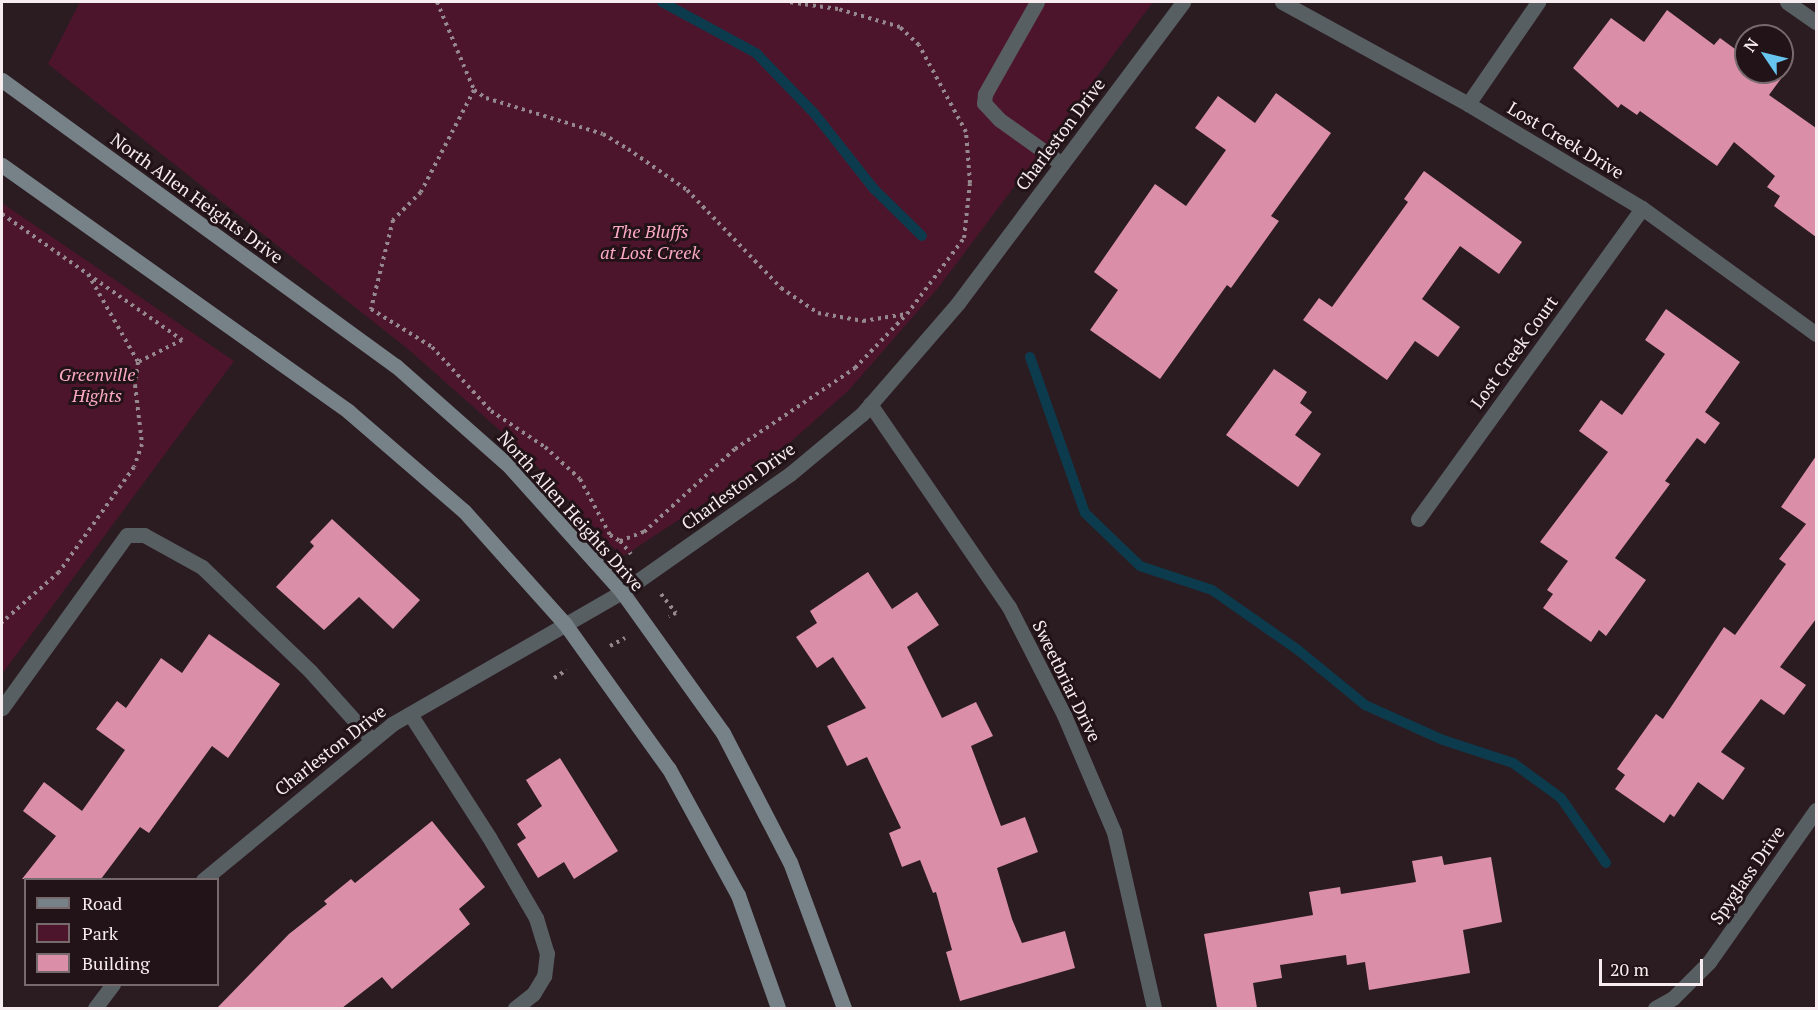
<!DOCTYPE html>
<style>
body{margin:0}
#map{position:relative;width:1818px;height:1010px;overflow:hidden;background:#2b1c21;font-family:"PT Serif",serif}
div>[style]{position:absolute}
.green>*{inset:0;background:#4d152c}
.stream>*{height:10px;margin:-5px;padding:0 5px;transform-origin:5px;border-radius:5px;background:#0d3b4e}
.building>*{inset:0;background:#da8ea7}
.path>*{height:4px;margin-top:-2px;transform-origin:0;background:repeating-linear-gradient(90deg,#96898d 0 3px,transparent 0 7.5px)}
.service>*{height:15px;margin:-7.5px;padding:0 7.5px;transform-origin:7.5px;border-radius:7.5px;background:#585f63}
.minor>*{height:15px;margin:-7.5px;padding:0 7.5px;transform-origin:7.5px;border-radius:7.5px;background:#585f63}
.secondary>*{height:15px;margin:-7.5px;padding:0 7.5px;transform-origin:7.5px;border-radius:7.5px;background:#778288}
span{translate:-50% -50%;white-space:nowrap;text-align:center;line-height:1.15;-webkit-text-stroke:6px #211317;paint-order:stroke}
.street-label{font-size:18px;color:#f7ecef}
.park-label{font-size:18px;color:#fcaac4;font-style:italic}
.frame{position:absolute;inset:0;border:3px solid #f7ecef;pointer-events:none}
.legend{position:absolute;left:24px;top:878px;width:195px;height:108px;box-sizing:border-box;background:#211317;border:2px solid #776a6d;margin:0;padding:8px 10px;list-style:none;font-size:18px;color:#f7ecef}
.legend li{display:flex;align-items:center;gap:12px;height:30px}
.legend b{width:30px;border:2px solid #776a6d}
.north{position:absolute;left:1734px;top:24px;width:60px;height:60px;box-sizing:border-box;background:#211317;border:2px solid #776a6d;border-radius:50%;rotate:305deg;font-size:16px;font-weight:700;line-height:24px;text-align:center;color:#f7ecef}
.north::after{content:'';display:block;margin:auto;width:21px;height:27px;background:#66c4ef;clip-path:polygon(50% 0,100% 100%,50% 72%,0 100%)}
.scale{position:absolute;left:1599px;top:959px;width:104px;height:27px;box-sizing:border-box;border:3px solid #f7ecef;border-top:0;padding-left:8px;font-size:18px;line-height:21px;white-space:nowrap;color:#f7ecef;-webkit-text-stroke:4px #211317;paint-order:stroke}
</style>
<div id="map">
<div class="green">
<i style="clip-path:polygon(80px 2px,1153px 2px,938px 288px,849px 390px,770px 460px,622px 557px,522px 450px,408px 349px,48px 64px)"></i>
<i style="clip-path:polygon(2px 203px,234px 361px,2px 674px)"></i>
</div>
<div class="stream">
<i style="left:662px;top:2px;width:107px;rotate:28.5deg"></i>
<i style="left:756px;top:53px;width:83px;rotate:46deg"></i>
<i style="left:814px;top:113px;width:97px;rotate:51.7deg"></i>
<i style="left:874px;top:189px;width:67px;rotate:44.4deg"></i>
<i style="left:1030px;top:357px;width:165px;rotate:70.6deg"></i>
<i style="left:1085px;top:513px;width:76px;rotate:43.9deg"></i>
<i style="left:1140px;top:566px;width:76px;rotate:18.4deg"></i>
<i style="left:1212px;top:590px;width:105px;rotate:34.9deg"></i>
<i style="left:1298px;top:650px;width:87px;rotate:39.4deg"></i>
<i style="left:1365px;top:705px;width:85px;rotate:24.2deg"></i>
<i style="left:1443px;top:740px;width:74px;rotate:18.2deg"></i>
<i style="left:1513px;top:763px;width:59px;rotate:36.1deg"></i>
<i style="left:1561px;top:798px;width:79px;rotate:55.3deg"></i>
</div>
<div class="building">
<i style="clip-path:polygon(1667px 10px,1714px 45px,1720px 38px,1746px 57px,1746px 72px,1786px 72px,1769px 95px,1816px 128px,1816px 237px,1774px 206px,1780px 196px,1767px 187px,1775px 176px,1734px 142px,1717px 166px,1640px 111px,1637px 115px,1621px 104px,1618px 108px,1573px 68px,1611px 18px,1644px 42px)"></i>
<i style="clip-path:polygon(1276px 93px,1331px 133px,1271px 216px,1279px 221px,1231px 288px,1227px 285px,1160px 379px,1090px 330px,1118px 290px,1094px 272px,1155px 184px,1186px 206px,1226px 150px,1195px 128px,1218px 96px,1255px 123px)"></i>
<i style="clip-path:polygon(1424px 171px,1522px 242px,1499px 274px,1460px 246px,1422px 299px,1460px 327px,1438px 357px,1415px 341px,1387px 380px,1303px 320px,1319px 298px,1332px 307px,1408px 202px,1404px 199px)"></i>
<i style="clip-path:polygon(1666px 309px,1740px 362px,1705px 412px,1720px 423px,1705px 444px,1697px 438px,1665px 481px,1670px 484px,1615px 558px,1646px 580px,1606px 636px,1599px 630px,1591px 642px,1543px 608px,1553px 594px,1547px 590px,1568px 561px,1540px 542px,1608px 452px,1579px 431px,1601px 400px,1622px 415px,1665px 354px,1645px 340px)"></i>
<i style="clip-path:polygon(1274px 369px,1307px 392px,1300px 403px,1312px 412px,1295px 435px,1321px 454px,1298px 487px,1226px 435px)"></i>
<i style="clip-path:polygon(1816px 456px,1816px 619px,1780px 667px,1806px 685px,1784px 715px,1761px 699px,1721px 752px,1745px 768px,1723px 800px,1698px 782px,1674px 817px,1670px 814px,1664px 823px,1615px 789px,1625px 775px,1617px 769px,1656px 714px,1663px 719px,1724px 627px,1735px 635px,1786px 564px,1779px 559px,1806px 524px,1781px 507px)"></i>
<i style="clip-path:polygon(332px 519px,420px 600px,393px 629px,359px 597px,324px 630px,276px 587px,314px 546px,310px 542px)"></i>
<i style="clip-path:polygon(868px 572px,892px 609px,917px 592px,939px 625px,907px 647px,942px 718px,976px 702px,993px 736px,971px 746px,1001px 826px,1025px 817px,1038px 852px,997px 868px,1012px 919px,1022px 943px,1065px 931px,1075px 968px,960px 1001px,946px 952px,952px 950px,936px 892px,933px 893px,920px 860px,902px 867px,889px 833px,901px 828px,867px 757px,847px 766px,827px 726px,866px 708px,833px 657px,817px 668px,796px 637px,817px 623px,810px 611px)"></i>
<i style="clip-path:polygon(209px 634px,280px 684px,228px 758px,212px 746px,149px 833px,140px 827px,101px 879px,22px 879px,56px 836px,23px 811px,44px 782px,82px 811px,125px 750px,96px 729px,117px 701px,126px 708px,161px 658px,182px 673px)"></i>
<i style="clip-path:polygon(560px 758px,618px 851px,574px 879px,564px 862px,538px 878px,517px 844px,526px 838px,517px 824px,542px 806px,526px 780px)"></i>
<i style="clip-path:polygon(432px 821px,485px 887px,459px 909px,470px 924px,392px 989px,382px 977px,342px 1008px,217px 1008px,289px 934px,327px 904px,324px 901px,351px 879px,355px 883px)"></i>
<i style="clip-path:polygon(1442px 856px,1444px 865px,1491px 857px,1502px 922px,1463px 930px,1470px 973px,1369px 990px,1365px 962px,1347px 965px,1346px 955px,1280px 965px,1282px 978px,1253px 983px,1257px 1008px,1217px 1008px,1204px 934px,1313px 915px,1309px 892px,1340px 887px,1341px 894px,1416px 882px,1412px 861px)"></i>
</div>
<div class="path">
<i style="left:437px;top:2px;width:95px;rotate:67.2deg"></i>
<i style="left:474px;top:90px;width:14px;rotate:34deg"></i>
<i style="left:486px;top:98px;width:122px;rotate:17.1deg"></i>
<i style="left:603px;top:134px;width:29px;rotate:31deg"></i>
<i style="left:628px;top:149px;width:72px;rotate:34.8deg"></i>
<i style="left:687px;top:190px;width:136px;rotate:46.2deg"></i>
<i style="left:781px;top:288px;width:45px;rotate:34deg"></i>
<i style="left:818px;top:313px;width:46px;rotate:10.1deg"></i>
<i style="left:863px;top:321px;width:44px;rotate:-9.2deg"></i>
<i style="left:474px;top:90px;width:115px;rotate:117.5deg"></i>
<i style="left:421px;top:192px;width:40px;rotate:135deg"></i>
<i style="left:393px;top:220px;width:92px;rotate:103.9deg"></i>
<i style="left:371px;top:309px;width:72px;rotate:31.9deg"></i>
<i style="left:432px;top:347px;width:87px;rotate:47.3deg"></i>
<i style="left:491px;top:411px;width:65px;rotate:33.7deg"></i>
<i style="left:545px;top:447px;width:47px;rotate:42.4deg"></i>
<i style="left:580px;top:479px;width:64px;rotate:61.8deg"></i>
<i style="left:610px;top:535px;width:12px;rotate:31deg"></i>
<i style="left:620px;top:541px;width:26px;rotate:-21deg"></i>
<i style="left:644px;top:532px;width:123px;rotate:-42.4deg"></i>
<i style="left:735px;top:449px;width:145px;rotate:-34deg"></i>
<i style="left:855px;top:368px;width:75px;rotate:-46.1deg"></i>
<i style="left:907px;top:314px;width:95px;rotate:-53.1deg"></i>
<i style="left:964px;top:238px;width:55px;rotate:-83.8deg"></i>
<i style="left:970px;top:183px;width:51px;rotate:-94.5deg"></i>
<i style="left:966px;top:132px;width:99px;rotate:-118.4deg"></i>
<i style="left:919px;top:45px;width:26px;rotate:-137deg"></i>
<i style="left:900px;top:27px;width:65px;rotate:-163.8deg"></i>
<i style="left:838px;top:9px;width:50px;rotate:-172deg"></i>
<i style="left:2px;top:214px;width:220px;rotate:35deg"></i>
<i style="left:182px;top:340px;width:49px;rotate:153.4deg"></i>
<i style="left:138px;top:362px;width:23px;rotate:97deg"></i>
<i style="left:135px;top:385px;width:59px;rotate:83.2deg"></i>
<i style="left:142px;top:444px;width:24px;rotate:109deg"></i>
<i style="left:134px;top:467px;width:129px;rotate:125.5deg"></i>
<i style="left:59px;top:572px;width:76px;rotate:138.7deg"></i>
<i style="left:88px;top:274px;width:101px;rotate:60.4deg"></i>
<i style="left:620px;top:541px;width:17px;rotate:50deg"></i>
<i style="left:661px;top:594px;width:24px;rotate:52deg"></i>
<i style="left:676px;top:613px;width:8px;rotate:157deg"></i>
<i style="left:610px;top:646px;width:17px;rotate:-28deg"></i>
<i style="left:554px;top:678px;width:15px;rotate:-32deg"></i>
</div>
<div class="service">
<i style="left:1037px;top:2px;width:106px;rotate:119.5deg"></i>
<i style="left:985px;top:94px;width:9px;rotate:96deg"></i>
<i style="left:984px;top:103px;width:23px;rotate:47deg"></i>
<i style="left:1000px;top:120px;width:76px;rotate:35.4deg"></i>
<i style="left:1787px;top:2px;width:35px;rotate:35deg"></i>
<i style="left:1468px;top:104px;width:124px;rotate:-55.5deg"></i>
<i style="left:2px;top:708px;width:213px;rotate:-54.2deg"></i>
<i style="left:127px;top:535px;width:17px"></i>
<i style="left:144px;top:535px;width:66px;rotate:28.9deg"></i>
<i style="left:202px;top:567px;width:151px;rotate:43.9deg"></i>
<i style="left:311px;top:672px;width:91px;rotate:48.1deg"></i>
<i style="left:410px;top:714px;width:146px;rotate:57.3deg"></i>
<i style="left:489px;top:837px;width:94px;rotate:59.9deg"></i>
<i style="left:536px;top:918px;width:37px;rotate:73deg"></i>
<i style="left:547px;top:953px;width:23px;rotate:97deg"></i>
<i style="left:544px;top:976px;width:21px;rotate:121deg"></i>
<i style="left:533px;top:994px;width:23px;rotate:142deg"></i>
</div>
<div class="minor">
<i style="left:1282px;top:2px;width:212px;rotate:28.7deg"></i>
<i style="left:1468px;top:104px;width:203px;rotate:30.9deg"></i>
<i style="left:1642px;top:208px;width:215px;rotate:35.9deg"></i>
<i style="left:870px;top:404px;width:246px;rotate:55.6deg"></i>
<i style="left:1009px;top:607px;width:121px;rotate:63deg"></i>
<i style="left:1064px;top:715px;width:127px;rotate:66.9deg"></i>
<i style="left:1114px;top:832px;width:180px;rotate:77.2deg"></i>
<i style="left:1418px;top:519px;width:383px;rotate:-54.2deg"></i>
<i style="left:203px;top:880px;width:245px;rotate:-39.5deg"></i>
<i style="left:392px;top:724px;width:265px;rotate:-29.9deg"></i>
<i style="left:622px;top:592px;width:205px;rotate:-35.1deg"></i>
<i style="left:790px;top:474px;width:94px;rotate:-39.8deg"></i>
<i style="left:862px;top:414px;width:147px;rotate:-49.1deg"></i>
<i style="left:958px;top:303px;width:376px;rotate:-53.2deg"></i>
<i style="left:95px;top:1008px;width:30px;rotate:-53deg"></i>
<i style="left:1655px;top:1008px;width:21px;rotate:-29deg"></i>
<i style="left:1673px;top:998px;width:51px;rotate:-45deg"></i>
<i style="left:1709px;top:962px;width:186px;rotate:-54.9deg"></i>
</div>
<div class="secondary">
<i style="left:2px;top:80px;width:487px;rotate:36deg"></i>
<i style="left:396px;top:366px;width:152px;rotate:41.5deg"></i>
<i style="left:510px;top:467px;width:168px;rotate:48.1deg"></i>
<i style="left:622px;top:592px;width:173px;rotate:54.4deg"></i>
<i style="left:723px;top:733px;width:145px;rotate:62.6deg"></i>
<i style="left:790px;top:862px;width:156px;rotate:69.7deg"></i>
<i style="left:2px;top:165px;width:425px;rotate:35.4deg"></i>
<i style="left:348px;top:411px;width:153px;rotate:40.8deg"></i>
<i style="left:464px;top:511px;width:152px;rotate:48.2deg"></i>
<i style="left:565px;top:624px;width:178px;rotate:54.4deg"></i>
<i style="left:669px;top:769px;width:144px;rotate:61.3deg"></i>
<i style="left:738px;top:895px;width:120px;rotate:70.5deg"></i>
</div>
<div class="street-label">
<span style="left:1060px;top:134px;rotate:-53deg">Charleston Drive</span>
<span style="left:1566px;top:140px;rotate:31deg">Lost Creek Drive</span>
<span style="left:197px;top:198px;rotate:36deg">North Allen Heights Drive</span>
<span style="left:1514px;top:352px;rotate:-54deg">Lost Creek Court</span>
<span style="left:738px;top:486px;rotate:-36deg">Charleston Drive</span>
<span style="left:571px;top:511px;rotate:48deg">North Allen Heights Drive</span>
<span style="left:1067px;top:681px;rotate:64deg">Sweetbriar Drive</span>
<span style="left:330px;top:750px;rotate:-38deg">Charleston Drive</span>
<span style="left:1747px;top:875px;rotate:-55deg">Spyglass Drive</span>
</div>
<div class="park-label">
<span style="left:650px;top:242px">The Bluffs<br>at Lost Creek</span>
<span style="left:97px;top:385px">Greenville<br>Hights</span>
</div>
<div class="frame"></div>
<ul class="legend">
<li><b style="height:8px;background:#778288"></b>Road</li>
<li><b style="height:16px;background:#4d152c"></b>Park</li>
<li><b style="height:16px;background:#da8ea7"></b>Building</li>
</ul>
<div class="north">N</div>
<div class="scale">20 m</div>
</div>
